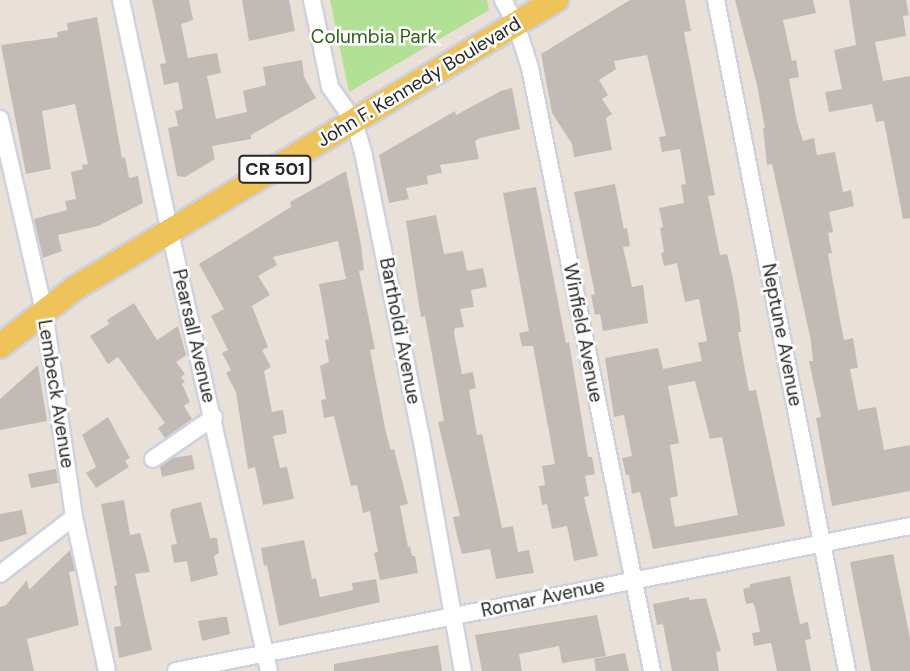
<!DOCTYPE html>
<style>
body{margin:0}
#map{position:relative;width:910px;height:671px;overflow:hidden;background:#e9e1d8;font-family:"DM Sans",sans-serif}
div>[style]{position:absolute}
.green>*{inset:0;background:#b2e095}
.building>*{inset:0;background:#c2bbb5}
.roads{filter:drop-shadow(2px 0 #ced2e0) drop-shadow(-2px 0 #ced2e0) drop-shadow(0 2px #ced2e0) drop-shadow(0 -2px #ced2e0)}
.street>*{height:16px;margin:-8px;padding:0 8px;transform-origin:8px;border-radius:8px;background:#fff}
.primary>*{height:24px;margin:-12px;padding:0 12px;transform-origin:12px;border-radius:12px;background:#edc35a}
span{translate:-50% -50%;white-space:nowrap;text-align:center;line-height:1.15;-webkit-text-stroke:5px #fff;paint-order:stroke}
.shield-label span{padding:2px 5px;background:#fff;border:2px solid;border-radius:5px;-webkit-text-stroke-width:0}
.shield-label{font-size:18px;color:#272727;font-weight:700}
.park-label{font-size:19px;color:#2c601a}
.street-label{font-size:19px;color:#272727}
</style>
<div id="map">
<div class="green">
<i style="clip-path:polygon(330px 0,487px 0,489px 10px,349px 92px)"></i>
</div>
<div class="building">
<i style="clip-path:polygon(152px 0,189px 0,193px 20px,181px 24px,188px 58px,217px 53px,221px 73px,207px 76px,216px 119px,247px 112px,243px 91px,266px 85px,263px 67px,302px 60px,304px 77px,316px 98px,251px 135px,251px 139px,212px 146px,215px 159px,185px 177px,177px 176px,168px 128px,178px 126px,175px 111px,183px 109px,178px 82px,164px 85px,160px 64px,166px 63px)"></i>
<i style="clip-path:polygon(242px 0,289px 0,295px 31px,249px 41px)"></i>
<i style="clip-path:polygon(evenodd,630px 0,685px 0,691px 31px,684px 32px,715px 195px,708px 196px,720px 255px,727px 254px,732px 274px,739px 312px,741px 332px,738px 332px,749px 391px,756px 390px,785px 526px,653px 549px,640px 492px,632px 494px,629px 475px,626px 475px,622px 458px,632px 456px,624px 415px,614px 417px,605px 358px,658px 348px,663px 369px,702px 361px,698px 343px,707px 341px,699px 299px,685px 302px,677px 263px,664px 266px,661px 253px,664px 252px,660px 228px,663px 227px,659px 208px,684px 203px,681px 185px,686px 184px,680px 149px,662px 152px,659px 137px,666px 136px,647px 55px,614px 61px,616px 69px,599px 80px,608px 95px,602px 99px,612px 114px,606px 118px,612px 150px,574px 157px,572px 144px,552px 113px,541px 54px,630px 0,695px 381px,710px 439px,722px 437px,738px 515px,675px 527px,670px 498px,678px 496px,670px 445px,679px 443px,668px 386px,695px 381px)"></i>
<i style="clip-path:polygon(735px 0,813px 0,816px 13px,783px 20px,792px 61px,796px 60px,799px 77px,789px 79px,797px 122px,803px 141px,814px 138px,817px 155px,835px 152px,843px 192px,851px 190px,854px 206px,829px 212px,833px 232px,828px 233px,832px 253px,828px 254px,839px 315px,844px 340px,853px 338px,858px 368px,850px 369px,858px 410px,876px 407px,884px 450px,910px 445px,910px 491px,832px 506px,816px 418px,821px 417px,809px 361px,813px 361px,811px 341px,772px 164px,767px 165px,763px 128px,765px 128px,757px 85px)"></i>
<i style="clip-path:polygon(849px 0,906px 0,909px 15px,903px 16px,906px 36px,875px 42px,883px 81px,910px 76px,910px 218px,903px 219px,884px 121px,876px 122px,872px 104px,829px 112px,825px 92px,842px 89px,834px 50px,856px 45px)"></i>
<i style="clip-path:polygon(97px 17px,122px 158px,125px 157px,129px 178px,138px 176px,143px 203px,98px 226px,58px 235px,62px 251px,43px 258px,34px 219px,67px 210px,65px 201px,76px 199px,71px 172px,83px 169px,82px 165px,88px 164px,75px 104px,42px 111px,51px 169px,26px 174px,1px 45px,58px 37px,57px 32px,68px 30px,67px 23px)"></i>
<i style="clip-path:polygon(512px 88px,520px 129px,480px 138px,475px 141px,479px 159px,440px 165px,442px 173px,427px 176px,428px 184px,406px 188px,409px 199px,389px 203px,379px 155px,455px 111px,456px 115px,501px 91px)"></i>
<i style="clip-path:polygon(346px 171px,361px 245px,364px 270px,359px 271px,375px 349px,370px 350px,386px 433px,391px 450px,394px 449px,408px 504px,400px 506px,408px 547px,410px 546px,412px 556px,415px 556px,418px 573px,380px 580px,374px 553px,378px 552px,370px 511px,363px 513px,357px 485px,351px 486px,334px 416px,324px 418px,321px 400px,326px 399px,320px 366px,329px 362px,325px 340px,329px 339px,319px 284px,346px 279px,338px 241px,273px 257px,277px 265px,258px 276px,270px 295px,252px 306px,268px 347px,262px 350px,271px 367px,264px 371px,272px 412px,283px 410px,287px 433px,273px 436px,280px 468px,287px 467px,294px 499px,263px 505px,255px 467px,248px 469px,236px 392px,226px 373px,231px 370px,222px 353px,228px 350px,211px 316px,224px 309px,199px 264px,291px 207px,290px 202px)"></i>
<i style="clip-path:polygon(615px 184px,624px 229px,627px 228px,630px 246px,623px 247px,632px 287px,643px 285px,648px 323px,603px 331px,600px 314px,595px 315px,591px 295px,595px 294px,574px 192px)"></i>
<i style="clip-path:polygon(536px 187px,566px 343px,569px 342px,588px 457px,592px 457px,595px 474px,585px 476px,589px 496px,584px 497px,598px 556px,574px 561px,567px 526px,552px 529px,547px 504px,542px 505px,539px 486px,545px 485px,542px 466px,555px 464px,533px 346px,522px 346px,519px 333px,529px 331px,503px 193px)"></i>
<i style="clip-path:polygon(436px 215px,444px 254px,463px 251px,467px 271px,483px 268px,487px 287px,471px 290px,474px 307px,460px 309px,464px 327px,455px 328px,454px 333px,462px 374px,473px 372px,476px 388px,469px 390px,477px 435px,482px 434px,502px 528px,513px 526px,518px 552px,529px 550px,534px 573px,496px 579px,490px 549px,462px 554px,457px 536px,453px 517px,460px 516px,438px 422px,444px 421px,425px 316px,421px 317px,418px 299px,406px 221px)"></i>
<i style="clip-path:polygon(134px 303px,157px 340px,178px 326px,186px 355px,176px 362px,185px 374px,181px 377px,185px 382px,182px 384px,190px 402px,184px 406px,192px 419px,165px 438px,158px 428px,165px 423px,118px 357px,108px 364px,90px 336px,109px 324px,107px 320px)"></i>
<i style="clip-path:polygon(38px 365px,47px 421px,0 430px,0 399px)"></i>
<i style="clip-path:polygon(108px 417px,130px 458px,125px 461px,129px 467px,96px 488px,86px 473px,96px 467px,82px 435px)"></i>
<i style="clip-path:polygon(192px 455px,195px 469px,162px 477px,160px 467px,172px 458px)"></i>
<i style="clip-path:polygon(56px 469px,58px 483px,31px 488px,28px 474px)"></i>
<i style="clip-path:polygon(124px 500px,130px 535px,140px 533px,150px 572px,135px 574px,152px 650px,119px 658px,114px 627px,121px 626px,114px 586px,117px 585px,101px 504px)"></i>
<i style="clip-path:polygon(201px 502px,210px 538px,217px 538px,219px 553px,214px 556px,218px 575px,191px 582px,187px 561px,174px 563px,171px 545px,177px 544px,170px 514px,172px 509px)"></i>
<i style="clip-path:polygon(22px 510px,27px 534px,0 542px,0 514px)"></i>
<i style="clip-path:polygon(304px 540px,312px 579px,316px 578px,320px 597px,353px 590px,352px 583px,376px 579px,380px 602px,279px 626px,267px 565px,264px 566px,261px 548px)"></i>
<i style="clip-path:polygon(70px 550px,75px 571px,69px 572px,79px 625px,27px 639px,34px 671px,0 671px,0 607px,6px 605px,27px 580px,29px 590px)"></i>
<i style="clip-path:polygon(893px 554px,910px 638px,910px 671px,871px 671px,850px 562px)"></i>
<i style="clip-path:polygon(790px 576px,800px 624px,808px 622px,811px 639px,805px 640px,811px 671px,777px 671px,771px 643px,754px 646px,752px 633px,760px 632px,755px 607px,753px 603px,746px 604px,743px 589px,750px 587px,750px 584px)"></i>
<i style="clip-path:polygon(689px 597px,689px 600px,706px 598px,721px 651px,716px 652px,719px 671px,672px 671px,663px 624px,657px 625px,653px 604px)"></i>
<i style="clip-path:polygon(597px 615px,606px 656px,562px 663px,559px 646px,519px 654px,522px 671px,482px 671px,475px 635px)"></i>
<i style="clip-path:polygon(222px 617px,227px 617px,230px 634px,202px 641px,198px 621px)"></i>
<i style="clip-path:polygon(438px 645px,442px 671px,334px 671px,334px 664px)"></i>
<i style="clip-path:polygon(625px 653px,629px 671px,596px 671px,594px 659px)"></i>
</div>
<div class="roads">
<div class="street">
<i style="left:121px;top:0;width:237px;rotate:78.1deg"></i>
<i style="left:170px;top:232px;width:450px;rotate:77.3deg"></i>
<i style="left:312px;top:0;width:89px;rotate:78.3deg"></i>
<i style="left:330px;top:87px;width:42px;rotate:54.8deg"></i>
<i style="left:354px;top:121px;width:37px;rotate:74deg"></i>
<i style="left:364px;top:157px;width:285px;rotate:78.5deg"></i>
<i style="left:421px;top:436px;width:239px;rotate:79.9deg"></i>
<i style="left:503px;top:0;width:27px;rotate:62deg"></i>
<i style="left:516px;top:24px;width:46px;rotate:72.3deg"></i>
<i style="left:530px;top:68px;width:615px;rotate:78.56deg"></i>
<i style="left:716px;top:0;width:684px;rotate:78.95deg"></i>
<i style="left:0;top:119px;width:197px;rotate:77.1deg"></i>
<i style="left:44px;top:311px;width:208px;rotate:81.7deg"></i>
<i style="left:74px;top:517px;width:157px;rotate:77.9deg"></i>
<i style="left:153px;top:459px;width:74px;rotate:-34.5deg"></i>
<i style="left:0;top:574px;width:93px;rotate:-37.6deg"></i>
<i style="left:176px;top:671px;width:748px;rotate:-11.17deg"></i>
</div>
<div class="primary">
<i style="left:0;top:346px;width:95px;rotate:-37.7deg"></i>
<i style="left:75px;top:288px;width:561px;rotate:-30.91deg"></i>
</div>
</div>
<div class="shield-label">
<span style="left:275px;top:169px">CR 501</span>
</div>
<div class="park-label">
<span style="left:374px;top:37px">Columbia Park</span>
</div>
<div class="street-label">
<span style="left:419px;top:82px;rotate:-31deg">John F. Kennedy Boulevard</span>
<span style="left:400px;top:331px;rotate:79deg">Bartholdi Avenue</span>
<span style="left:583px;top:333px;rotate:79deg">Winfield Avenue</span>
<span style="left:782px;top:335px;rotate:79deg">Neptune Avenue</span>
<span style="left:194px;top:336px;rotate:77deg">Pearsall Avenue</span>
<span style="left:56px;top:394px;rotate:81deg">Lembeck Avenue</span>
<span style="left:543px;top:598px;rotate:-12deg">Romar Avenue</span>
</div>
</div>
